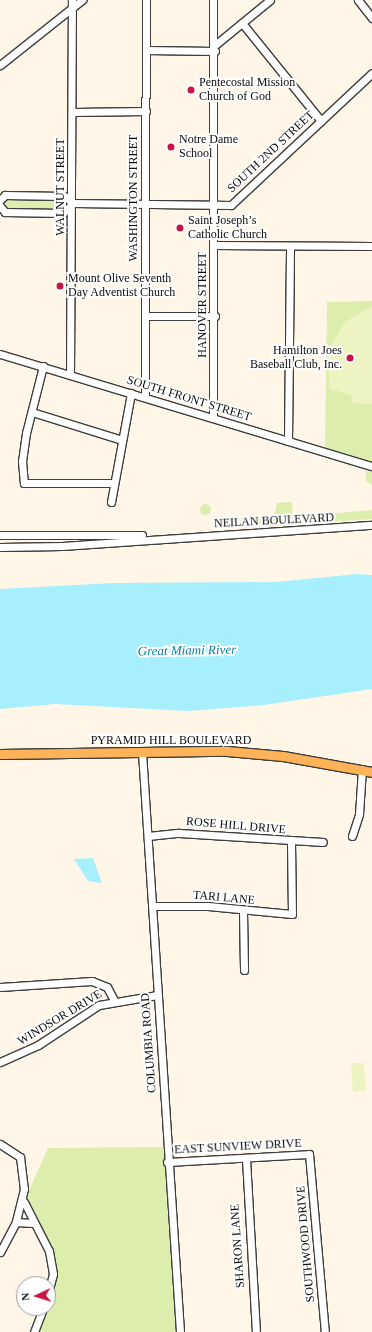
<!DOCTYPE html>
<meta charset="utf-8">
<style>
body{margin:0}
#map{position:relative;width:372px;height:1332px;overflow:hidden;background:#fff6e8;font-family:"Times New Roman",serif}
div>[style]{position:absolute}
.green>*{inset:0;background:#dcedae}
.round{border-radius:50%}
.pitch>*{inset:0;background:#edf3c1}
.water>*{inset:0;background:#a7effd}
.roads{filter:drop-shadow(1px 0 #3e3e3e) drop-shadow(-1px 0 #3e3e3e) drop-shadow(0 1px #3e3e3e) drop-shadow(0 -1px #3e3e3e)}
.minor>*{height:7px;margin:-3.5px;padding:0 3.5px;transform-origin:3.5px;border-radius:3.5px;background:#fff}
.major>*{height:9px;margin:-4.5px;padding:0 4.5px;transform-origin:4.5px;border-radius:4.5px;background:#ffb358}
.dots>*{width:11px;height:11px;translate:-50% -50%;box-sizing:border-box;border:2px solid #fff;border-radius:50%}
span{translate:-50% -50%;white-space:nowrap;text-align:center;line-height:1.15;-webkit-text-stroke:4px #fff;paint-order:stroke}
.poi-label{font-size:12px;color:#0b0b0b}
.left{translate:0 -50%;text-align:left}
.right{translate:-100% -50%;text-align:right}
.street-label{font-size:12px;color:#0b0b0b}
.water-label{font-size:13px;color:#087ea0;font-style:italic}
.north{position:absolute;left:16px;top:1276px;width:40px;height:40px;box-sizing:border-box;background:#fff;border:1px solid #9d9d9d;border-radius:50%;rotate:266deg;font-size:11px;font-weight:700;line-height:16px;text-align:center;color:#0b0b0b}
.north::after{content:'';display:block;margin:auto;width:14px;height:18px;background:#c81543;clip-path:polygon(50% 0,100% 100%,50% 72%,0 100%)}
</style>
<div id="map">
<div class="green">
<i style="clip-path:polygon(6px 198px,62px 199px,64px 205px,62px 210px,6px 210px)"></i>
<i style="clip-path:polygon(372px 301px,372px 466px,325px 452px,327px 302px)"></i>
<i style="clip-path:polygon(366px 471px,372px 472px,372px 485px,366px 481px)"></i>
<i style="clip-path:polygon(292px 502px,293px 517px,372px 510px,372px 519px,235px 528px,242px 518px,274px 518px,277px 503px)"></i>
<i class="round" style="left:199.5px;top:503.5px;width:11px;height:11px"></i>
<i style="clip-path:polygon(167px 1147px,180px 1332px,34px 1332px,43px 1308px,48px 1308px,52px 1263px,24px 1202px,48px 1148px)"></i>
</div>
<div class="pitch">
<i style="clip-path:polygon(372px 306px,372px 404px,351px 403px,353px 396px,329px 388px,329px 348px,345px 322px)"></i>
<i style="clip-path:polygon(351px 1063px,364px 1063px,366px 1091px,353px 1092px)"></i>
</div>
<div class="water">
<i style="clip-path:polygon(357px 574px,372px 575px,372px 689px,264px 705px,188px 711px,55px 704px,0 709px,0 589px,114px 583px,276px 582px)"></i>
<i style="clip-path:polygon(93px 858px,102px 883px,88px 881px,74px 859px)"></i>
</div>
<div class="roads">
<div class="minor">
<i style="left:358px;top:0;width:23px;rotate:52deg"></i>
<i style="left:242px;top:23px;width:126px;rotate:51.1deg"></i>
<i style="left:215px;top:45px;width:71px;rotate:-39.3deg"></i>
<i style="left:146px;top:50px;width:69px;rotate:0.8deg"></i>
<i style="left:0;top:65px;width:105px;rotate:-38.4deg"></i>
<i style="left:73px;top:112px;width:73px;rotate:-0.8deg"></i>
<i style="left:0;top:200px;width:7px;rotate:-45deg"></i>
<i style="left:5px;top:195px;width:59px;rotate:1deg"></i>
<i style="left:64px;top:196px;width:11px;rotate:38deg"></i>
<i style="left:73px;top:203px;width:158px;rotate:0.7deg"></i>
<i style="left:231px;top:205px;width:193px;rotate:-43.1deg"></i>
<i style="left:0;top:206px;width:8px;rotate:50deg"></i>
<i style="left:5px;top:212px;width:58px;rotate:1deg"></i>
<i style="left:63px;top:213px;width:14px;rotate:-45deg"></i>
<i style="left:214px;top:245px;width:158px;rotate:0.4deg"></i>
<i style="left:145px;top:316px;width:70px"></i>
<i style="left:0;top:354px;width:388px;rotate:16.8deg"></i>
<i style="left:43px;top:366px;width:69px;rotate:104.2deg"></i>
<i style="left:26px;top:433px;width:28px;rotate:98deg"></i>
<i style="left:22px;top:461px;width:22px;rotate:85deg"></i>
<i style="left:24px;top:483px;width:89px"></i>
<i style="left:70px;top:374px;width:374px;rotate:-89.7deg"></i>
<i style="left:145px;top:397px;width:397px;rotate:-89.9deg"></i>
<i style="left:32px;top:412px;width:94px;rotate:17.3deg"></i>
<i style="left:213px;top:418px;width:418px;rotate:-90deg"></i>
<i style="left:288px;top:441px;width:195px;rotate:-89.4deg"></i>
<i style="left:111px;top:502px;width:111px;rotate:-79.6deg"></i>
<i style="left:0;top:535px;width:142px"></i>
<i style="left:0;top:547px;width:62px;rotate:-0.9deg"></i>
<i style="left:62px;top:546px;width:311px;rotate:-3.9deg"></i>
<i style="left:142px;top:752px;width:581px;rotate:86.25deg"></i>
<i style="left:148px;top:836px;width:31px;rotate:-6deg"></i>
<i style="left:179px;top:833px;width:144px;rotate:3.6deg"></i>
<i style="left:352px;top:836px;width:23px;rotate:-72deg"></i>
<i style="left:359px;top:814px;width:45px;rotate:-86.2deg"></i>
<i style="left:154px;top:906px;width:54px"></i>
<i style="left:208px;top:906px;width:84px;rotate:5.4deg"></i>
<i style="left:292px;top:914px;width:72px;rotate:-90.8deg"></i>
<i style="left:243px;top:911px;width:59px;rotate:89deg"></i>
<i style="left:0;top:987px;width:92px;rotate:-3.7deg"></i>
<i style="left:92px;top:981px;width:16px;rotate:22deg"></i>
<i style="left:107px;top:987px;width:15px;rotate:62deg"></i>
<i style="left:0;top:1062px;width:42px;rotate:-24.1deg"></i>
<i style="left:38px;top:1045px;width:73px;rotate:-33.3deg"></i>
<i style="left:99px;top:1005px;width:59px;rotate:-9.8deg"></i>
<i style="left:0;top:1144px;width:24px;rotate:33deg"></i>
<i style="left:20px;top:1157px;width:32px;rotate:83deg"></i>
<i style="left:24px;top:1189px;width:34px;rotate:104deg"></i>
<i style="left:16px;top:1222px;width:34px;rotate:118deg"></i>
<i style="left:246px;top:1159px;width:173px;rotate:86.7deg"></i>
<i style="left:167px;top:1162px;width:142px;rotate:-3.2deg"></i>
<i style="left:309px;top:1154px;width:179px;rotate:84.9deg"></i>
<i style="left:24px;top:1202px;width:55px;rotate:63deg"></i>
<i style="left:49px;top:1251px;width:23px;rotate:80deg"></i>
<i style="left:53px;top:1274px;width:20px;rotate:105deg"></i>
<i style="left:16px;top:1222px;width:16px;rotate:4deg"></i>
<i style="left:34px;top:1332px;width:26px;rotate:-69deg"></i>
</div>
<div class="major">
<i style="left:0;top:754px;width:227px;rotate:-0.8deg"></i>
<i style="left:227px;top:751px;width:56px;rotate:5.1deg"></i>
<i style="left:283px;top:756px;width:90px;rotate:10.2deg"></i>
</div>
</div>
<div class="dots">
<i style="left:191px;top:90px;background:#c81543"></i>
<i style="left:171px;top:147px;background:#c81543"></i>
<i style="left:180px;top:228px;background:#c81543"></i>
<i style="left:60px;top:286px;background:#c81543"></i>
<i style="left:350px;top:358px;background:#c81543"></i>
</div>
<div class="poi-label">
<span class="left" style="left:199px;top:90px">Pentecostal Mission<br>Church of God</span>
<span class="left" style="left:179px;top:147px">Notre Dame<br>School</span>
<span class="left" style="left:188px;top:228px">Saint Joseph’s<br>Catholic Church</span>
<span class="left" style="left:68px;top:286px">Mount Olive Seventh<br>Day Adventist Church</span>
<span class="right" style="left:342px;top:358px">Hamilton Joes<br>Baseball Club, Inc.</span>
</div>
<div class="street-label">
<span style="left:271px;top:152px;rotate:-43deg">SOUTH 2ND STREET</span>
<span style="left:61px;top:187px;rotate:-90deg">WALNUT STREET</span>
<span style="left:134px;top:198px;rotate:-90deg">WASHINGTON STREET</span>
<span style="left:203px;top:305px;rotate:-90deg">HANOVER STREET</span>
<span style="left:189px;top:399px;rotate:17deg">SOUTH FRONT STREET</span>
<span style="left:274px;top:521px;rotate:-3deg">NEILAN BOULEVARD</span>
<span style="left:171px;top:741px">PYRAMID HILL BOULEVARD</span>
<span style="left:236px;top:826px;rotate:5deg">ROSE HILL DRIVE</span>
<span style="left:224px;top:898px;rotate:5deg">TARI LANE</span>
<span style="left:60px;top:1018px;rotate:-31deg">WINDSOR DRIVE</span>
<span style="left:149px;top:1043px;rotate:-94deg">COLUMBIA ROAD</span>
<span style="left:238px;top:1147px;rotate:-3deg">EAST SUNVIEW DRIVE</span>
<span style="left:306px;top:1244px;rotate:-95deg">SOUTHWOOD DRIVE</span>
<span style="left:238px;top:1246px;rotate:-94deg">SHARON LANE</span>
</div>
<div class="water-label">
<span style="left:187px;top:651px;rotate:-1deg">Great Miami River</span>
</div>
<div class="north">N</div>
</div>
